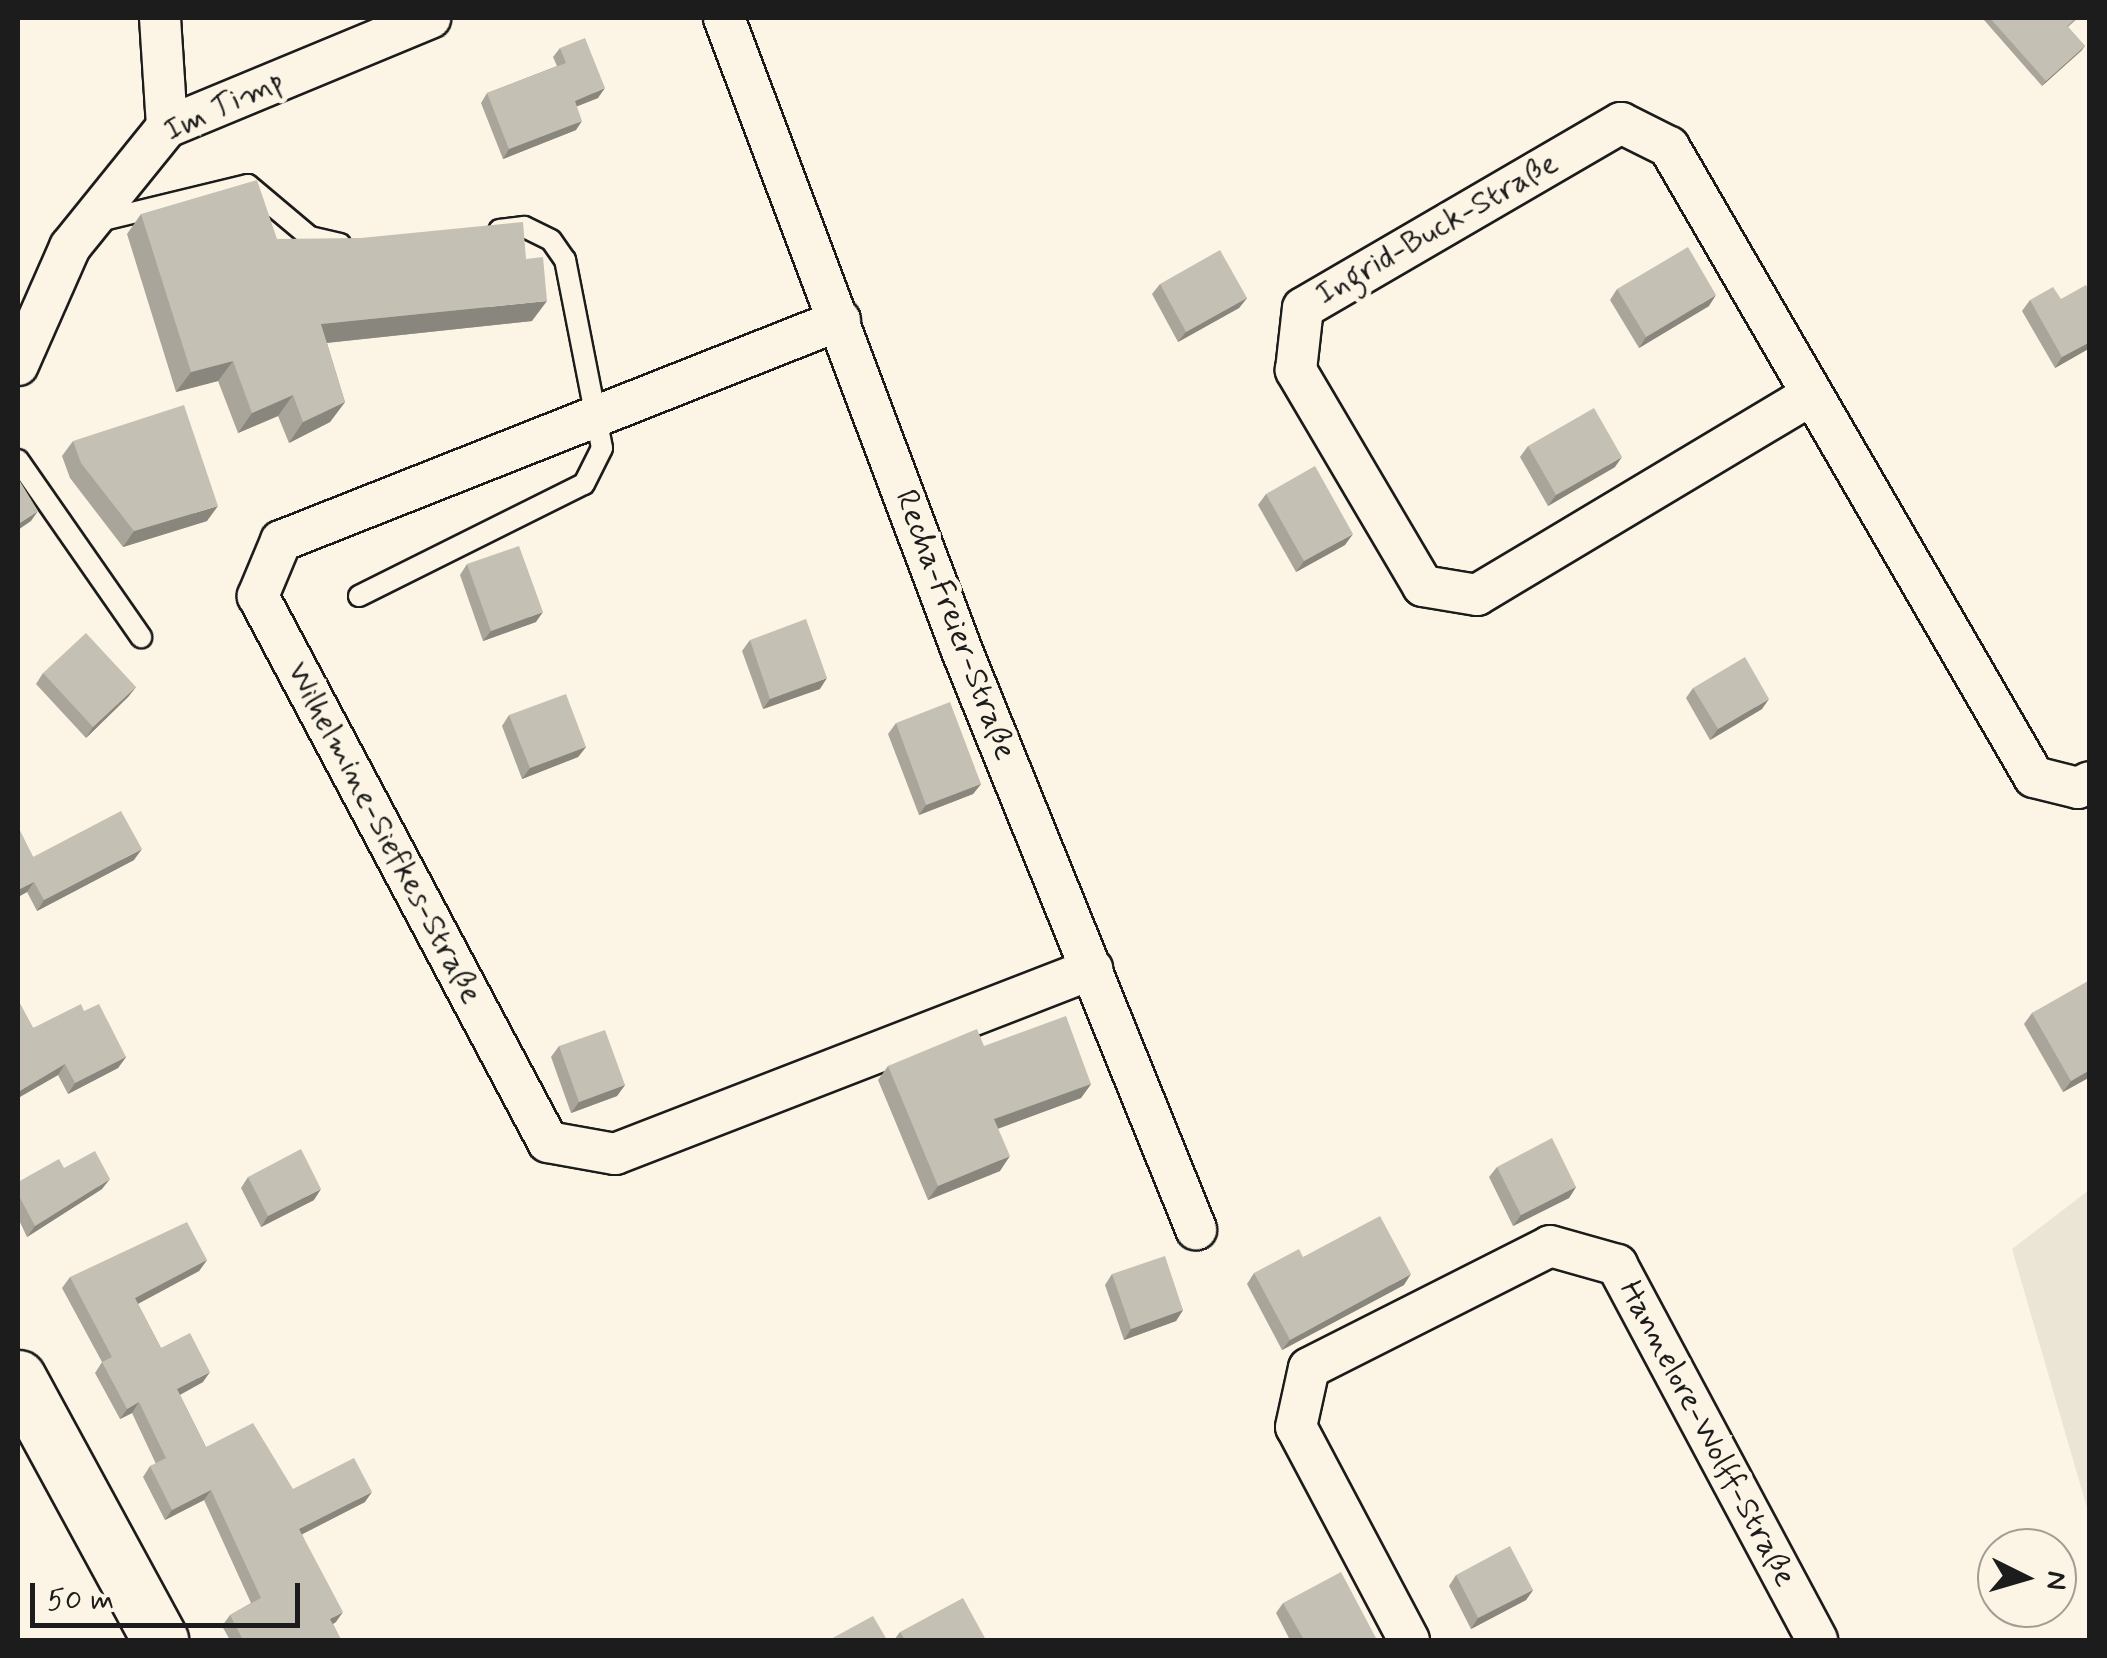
<!DOCTYPE html>
<meta charset="utf-8">
<style>
body{margin:0}
#map{position:relative;width:2107px;height:1658px;overflow:hidden;background:#fcf5e5;font-family:Mynerve,sans-serif}
div>[style]{position:absolute}
.built>*{inset:0;background:#ebe5d6}
.roads{filter:drop-shadow(2px 0 #1c1c1c) drop-shadow(-2px 0 #1c1c1c) drop-shadow(0 2px #1c1c1c) drop-shadow(0 -2px #1c1c1c)}
.lane>*{height:20px;margin:-10px;padding:0 10px;transform-origin:10px;border-radius:10px;background:#fcf5e5}
.street>*{height:40px;margin:-20px;padding:0 20px;transform-origin:20px;border-radius:20px;background:#fcf5e5}
.secondary>*{height:55px;margin:-27.5px;padding:0 27.5px;transform-origin:27.5px;border-radius:27.5px;background:#fcf5e5}
.wall>*{inset:0;background:#a9a59a}
.shaded-wall>*{inset:0;background:#89867d}
.building>*{inset:0;background:#c4c0b3}
span{translate:-50% -50%;white-space:nowrap;text-align:center;line-height:1.15;-webkit-text-stroke:10px #fcf5e5;paint-order:stroke}
.street-label{font-size:32px;color:#1c1c1c}
.frame{position:absolute;inset:0;border:20px solid #1c1c1c;pointer-events:none}
.north{position:absolute;left:1977px;top:1528px;width:100px;height:100px;box-sizing:border-box;background:#fcf5e5;border:2px solid #a29e95;border-radius:50%;rotate:95deg;font-size:28px;font-weight:700;line-height:40px;text-align:center;color:#1c1c1c}
.north::after{content:'';display:block;margin:auto;width:35px;height:45px;background:#1c1c1c;clip-path:polygon(50% 0,100% 100%,50% 72%,0 100%)}
.scale{position:absolute;left:30px;top:1583px;width:270px;height:45px;box-sizing:border-box;border:5px solid #1c1c1c;border-top:0;padding-left:12px;font-size:30px;line-height:35px;white-space:nowrap;color:#1c1c1c;-webkit-text-stroke:8px #fcf5e5;paint-order:stroke}
</style>
<div id="map">
<div class="built">
<i style="clip-path:polygon(2089px 1190px,2089px 1515px,2012px 1249px)"></i>
</div>
<div class="roads">
<div class="lane">
<i style="left:99px;top:221px;width:153px;rotate:-13.6deg"></i>
<i style="left:248px;top:185px;width:81px;rotate:40deg"></i>
<i style="left:310px;top:237px;width:31px;rotate:13deg"></i>
<i style="left:18px;top:460px;width:216px;rotate:55.2deg"></i>
<i style="left:359px;top:596px;width:251px;rotate:-26.5deg"></i>
<i style="left:584px;top:484px;width:40px;rotate:-63.4deg"></i>
<i style="left:602px;top:448px;width:192px;rotate:-101.1deg"></i>
<i style="left:565px;top:260px;width:24px;rotate:-125deg"></i>
<i style="left:551px;top:240px;width:30px;rotate:-154deg"></i>
<i style="left:524px;top:227px;width:25px;rotate:173deg"></i>
</div>
<div class="street">
<i style="left:160px;top:18px;width:109px;rotate:86.3deg"></i>
<i style="left:724px;top:18px;width:676px;rotate:69.39deg"></i>
<i style="left:962px;top:651px;width:624px;rotate:67.96deg"></i>
<i style="left:840px;top:320px;width:601px;rotate:158.43deg"></i>
<i style="left:281px;top:541px;width:60px;rotate:112.7deg"></i>
<i style="left:258px;top:596px;width:618px;rotate:62.03deg"></i>
<i style="left:548px;top:1142px;width:68px;rotate:10.2deg"></i>
<i style="left:615px;top:1154px;width:512px;rotate:-21.2deg"></i>
<i style="left:18px;top:365px;width:129px;rotate:-66.2deg"></i>
<i style="left:70px;top:247px;width:154px;rotate:-51.1deg"></i>
<i style="left:167px;top:127px;width:285px;rotate:-22.5deg"></i>
<i style="left:1811px;top:395px;width:389px;rotate:149.1deg"></i>
<i style="left:1477px;top:595px;width:55px;rotate:-170.5deg"></i>
<i style="left:1423px;top:586px;width:251px;rotate:-120.5deg"></i>
<i style="left:1296px;top:370px;width:62px;rotate:-83.6deg"></i>
<i style="left:1303px;top:308px;width:368px;rotate:-30.2deg"></i>
<i style="left:1621px;top:123px;width:54px;rotate:26.6deg"></i>
<i style="left:1669px;top:147px;width:728px;rotate:59.91deg"></i>
<i style="left:2034px;top:777px;width:45px;rotate:14deg"></i>
<i style="left:2078px;top:788px;width:13px;rotate:-27deg"></i>
<i style="left:1409px;top:1640px;width:241px;rotate:-117.9deg"></i>
<i style="left:1296px;top:1427px;width:60px;rotate:-77.6deg"></i>
<i style="left:1309px;top:1368px;width:270px;rotate:-26.8deg"></i>
<i style="left:1550px;top:1246px;width:70px;rotate:15.8deg"></i>
<i style="left:1617px;top:1265px;width:425px;rotate:61.9deg"></i>
</div>
<div class="secondary">
<i style="left:18px;top:1378px;width:298px;rotate:61.5deg"></i>
</div>
</div>
<div class="wall">
<i style="clip-path:polygon(1986px 18px,2078px 18px,2068px 27px,2085px 46px,2081px 51px,2042px 86px,1984px 20px)"></i>
<i style="clip-path:polygon(560px 48px,598px 98px,577px 106px,576px 130px,503px 159px,481px 103px,487px 93px,557px 66px,553px 57px)"></i>
<i style="clip-path:polygon(141px 214px,277px 239px,532px 321px,327px 343px,345px 402px,330px 422px,289px 443px,278px 416px,238px 433px,218px 381px,176px 392px,127px 234px)"></i>
<i style="clip-path:polygon(1160px 284px,1247px 298px,1239px 308px,1178px 342px,1152px 294px)"></i>
<i style="clip-path:polygon(1617px 289px,1709px 306px,1639px 348px,1610px 300px)"></i>
<i style="clip-path:polygon(2090px 292px,2090px 348px,2055px 368px,2022px 311px,2030px 300px,2061px 299px)"></i>
<i style="clip-path:polygon(73px 441px,207px 521px,123px 547px,70px 478px,62px 456px)"></i>
<i style="clip-path:polygon(1528px 446px,1615px 467px,1548px 506px,1520px 457px)"></i>
<i style="clip-path:polygon(1266px 494px,1345px 545px,1296px 572px,1258px 505px)"></i>
<i style="clip-path:polygon(467px 564px,536px 622px,483px 641px,460px 575px)"></i>
<i style="clip-path:polygon(750px 640px,820px 689px,763px 709px,742px 651px)"></i>
<i style="clip-path:polygon(43px 673px,136px 687px,128px 697px,86px 738px,36px 684px)"></i>
<i style="clip-path:polygon(1693px 688px,1762px 709px,1710px 740px,1686px 698px)"></i>
<i style="clip-path:polygon(509px 715px,586px 747px,578px 757px,522px 779px,502px 726px)"></i>
<i style="clip-path:polygon(896px 723px,981px 784px,973px 794px,919px 815px,888px 734px)"></i>
<i style="clip-path:polygon(18px 827px,33px 857px,134px 860px,37px 911px,27px 892px,18px 897px)"></i>
<i style="clip-path:polygon(2090px 984px,2090px 1077px,2063px 1092px,2024px 1024px,2032px 1013px)"></i>
<i style="clip-path:polygon(18px 1000px,33px 1028px,84px 1011px,126px 1057px,118px 1068px,68px 1094px,58px 1075px,18px 1098px)"></i>
<i style="clip-path:polygon(559px 1046px,625px 1085px,617px 1096px,571px 1113px,551px 1057px)"></i>
<i style="clip-path:polygon(984px 1046px,1091px 1084px,1081px 1098px,998px 1128px,1000px 1171px,928px 1200px,878px 1080px,888px 1066px)"></i>
<i style="clip-path:polygon(1497px 1167px,1576px 1187px,1569px 1198px,1513px 1226px,1489px 1177px)"></i>
<i style="clip-path:polygon(64px 1168px,102px 1189px,27px 1237px,18px 1218px,18px 1182px)"></i>
<i style="clip-path:polygon(248px 1177px,314px 1200px,261px 1227px,241px 1188px)"></i>
<i style="clip-path:polygon(207px 1260px,199px 1271px,138px 1304px,161px 1348px,203px 1382px,180px 1395px,206px 1447px,293px 1489px,365px 1502px,302px 1534px,336px 1622px,333px 1624px,341px 1640px,230px 1640px,222px 1626px,230px 1615px,251px 1603px,204px 1500px,165px 1520px,143px 1477px,150px 1466px,156px 1464px,132px 1413px,120px 1419px,95px 1373px,102px 1362px,62px 1288px,70px 1277px)"></i>
<i style="clip-path:polygon(1254px 1273px,1404px 1285px,1282px 1350px,1247px 1284px)"></i>
<i style="clip-path:polygon(1112px 1274px,1183px 1310px,1176px 1321px,1124px 1340px,1105px 1285px)"></i>
<i style="clip-path:polygon(1456px 1575px,1533px 1590px,1526px 1600px,1471px 1629px,1449px 1586px)"></i>
<i style="clip-path:polygon(1283px 1603px,1377px 1640px,1290px 1640px,1276px 1613px)"></i>
<i style="clip-path:polygon(900px 1632px,986px 1640px,894px 1640px)"></i>
</div>
<div class="shaded-wall">
<i style="clip-path:polygon(2085px 46px,2081px 51px,2042px 86px,2046px 81px)"></i>
<i style="clip-path:polygon(605px 88px,598px 98px,568px 110px,575px 101px)"></i>
<i style="clip-path:polygon(582px 121px,576px 130px,503px 159px,509px 149px)"></i>
<i style="clip-path:polygon(1716px 295px,1709px 306px,1639px 348px,1646px 337px)"></i>
<i style="clip-path:polygon(1247px 298px,1239px 308px,1178px 342px,1186px 332px)"></i>
<i style="clip-path:polygon(547px 301px,532px 321px,306px 345px,321px 324px)"></i>
<i style="clip-path:polygon(2090px 342px,2090px 348px,2055px 368px,2062px 357px)"></i>
<i style="clip-path:polygon(233px 361px,218px 381px,176px 392px,191px 372px)"></i>
<i style="clip-path:polygon(293px 395px,278px 416px,238px 433px,252px 413px)"></i>
<i style="clip-path:polygon(345px 402px,330px 422px,289px 443px,303px 422px)"></i>
<i style="clip-path:polygon(1622px 457px,1615px 467px,1548px 506px,1556px 495px)"></i>
<i style="clip-path:polygon(218px 506px,207px 521px,123px 547px,134px 531px)"></i>
<i style="clip-path:polygon(38px 511px,31px 521px,18px 530px,18px 524px)"></i>
<i style="clip-path:polygon(1353px 534px,1345px 545px,1296px 572px,1304px 561px)"></i>
<i style="clip-path:polygon(543px 612px,536px 622px,483px 641px,491px 631px)"></i>
<i style="clip-path:polygon(827px 678px,820px 689px,763px 709px,770px 699px)"></i>
<i style="clip-path:polygon(136px 687px,128px 697px,86px 738px,93px 727px)"></i>
<i style="clip-path:polygon(1769px 699px,1762px 709px,1710px 740px,1718px 729px)"></i>
<i style="clip-path:polygon(586px 747px,578px 757px,522px 779px,530px 768px)"></i>
<i style="clip-path:polygon(981px 784px,973px 794px,919px 815px,926px 805px)"></i>
<i style="clip-path:polygon(142px 849px,134px 860px,37px 911px,44px 900px)"></i>
<i style="clip-path:polygon(34px 882px,27px 892px,18px 897px,18px 890px)"></i>
<i style="clip-path:polygon(126px 1057px,118px 1068px,68px 1094px,75px 1083px)"></i>
<i style="clip-path:polygon(65px 1064px,58px 1075px,18px 1098px,18px 1092px)"></i>
<i style="clip-path:polygon(2090px 1070px,2090px 1077px,2063px 1092px,2071px 1081px)"></i>
<i style="clip-path:polygon(1091px 1084px,1081px 1098px,984px 1134px,994px 1119px)"></i>
<i style="clip-path:polygon(625px 1085px,617px 1096px,571px 1113px,579px 1102px)"></i>
<i style="clip-path:polygon(1010px 1156px,1000px 1171px,928px 1200px,938px 1186px)"></i>
<i style="clip-path:polygon(110px 1179px,102px 1189px,27px 1237px,35px 1226px)"></i>
<i style="clip-path:polygon(1576px 1187px,1569px 1198px,1513px 1226px,1521px 1215px)"></i>
<i style="clip-path:polygon(321px 1189px,314px 1200px,261px 1227px,268px 1216px)"></i>
<i style="clip-path:polygon(207px 1260px,199px 1271px,128px 1309px,135px 1298px)"></i>
<i style="clip-path:polygon(1411px 1274px,1404px 1285px,1282px 1350px,1290px 1340px)"></i>
<i style="clip-path:polygon(1183px 1310px,1176px 1321px,1124px 1340px,1131px 1329px)"></i>
<i style="clip-path:polygon(210px 1372px,203px 1382px,170px 1400px,177px 1389px)"></i>
<i style="clip-path:polygon(139px 1402px,132px 1413px,120px 1419px,127px 1409px)"></i>
<i style="clip-path:polygon(211px 1490px,204px 1500px,165px 1520px,172px 1510px)"></i>
<i style="clip-path:polygon(372px 1492px,365px 1502px,291px 1540px,299px 1529px)"></i>
<i style="clip-path:polygon(1533px 1590px,1526px 1600px,1471px 1629px,1478px 1618px)"></i>
<i style="clip-path:polygon(343px 1612px,336px 1622px,323px 1629px,330px 1619px)"></i>
</div>
<div class="building">
<i style="clip-path:polygon(1990px 18px,2076px 18px,2067px 26px,2085px 46px,2046px 81px)"></i>
<i style="clip-path:polygon(585px 38px,605px 88px,575px 101px,582px 121px,509px 149px,487px 93px,566px 63px,560px 48px)"></i>
<i style="clip-path:polygon(257px 180px,277px 239px,361px 238px,523px 222px,526px 259px,543px 257px,547px 301px,321px 324px,345px 402px,303px 422px,293px 395px,252px 413px,233px 361px,191px 372px,141px 214px)"></i>
<i style="clip-path:polygon(1688px 247px,1716px 295px,1646px 337px,1617px 289px)"></i>
<i style="clip-path:polygon(1220px 250px,1247px 298px,1186px 332px,1160px 284px)"></i>
<i style="clip-path:polygon(2086px 285px,2090px 292px,2090px 342px,2062px 357px,2030px 300px,2053px 287px,2061px 299px)"></i>
<i style="clip-path:polygon(184px 405px,218px 506px,134px 531px,81px 463px,73px 441px)"></i>
<i style="clip-path:polygon(1594px 408px,1622px 457px,1556px 495px,1528px 446px)"></i>
<i style="clip-path:polygon(1315px 466px,1353px 534px,1304px 561px,1266px 494px)"></i>
<i style="clip-path:polygon(18px 478px,38px 511px,18px 524px)"></i>
<i style="clip-path:polygon(519px 546px,543px 612px,491px 631px,467px 564px)"></i>
<i style="clip-path:polygon(806px 619px,827px 678px,770px 699px,750px 640px)"></i>
<i style="clip-path:polygon(86px 633px,136px 687px,93px 727px,43px 673px)"></i>
<i style="clip-path:polygon(1745px 657px,1769px 699px,1718px 729px,1693px 688px)"></i>
<i style="clip-path:polygon(566px 694px,586px 747px,530px 768px,509px 715px)"></i>
<i style="clip-path:polygon(950px 702px,981px 784px,926px 805px,896px 723px)"></i>
<i style="clip-path:polygon(121px 811px,142px 849px,44px 900px,34px 882px,18px 890px,18px 827px,33px 857px)"></i>
<i style="clip-path:polygon(2088px 981px,2090px 984px,2090px 1070px,2071px 1081px,2032px 1013px)"></i>
<i style="clip-path:polygon(18px 1000px,33px 1028px,81px 1004px,84px 1011px,99px 1004px,126px 1057px,75px 1083px,65px 1064px,18px 1092px)"></i>
<i style="clip-path:polygon(1066px 1016px,1091px 1084px,994px 1119px,1010px 1156px,938px 1186px,888px 1066px,977px 1029px,984px 1046px)"></i>
<i style="clip-path:polygon(605px 1030px,625px 1085px,579px 1102px,559px 1046px)"></i>
<i style="clip-path:polygon(1552px 1138px,1576px 1187px,1521px 1215px,1497px 1167px)"></i>
<i style="clip-path:polygon(301px 1149px,321px 1189px,268px 1216px,248px 1177px)"></i>
<i style="clip-path:polygon(95px 1151px,110px 1179px,35px 1226px,18px 1194px,18px 1182px,59px 1159px,64px 1168px)"></i>
<i style="clip-path:polygon(1380px 1216px,1411px 1274px,1290px 1340px,1254px 1273px,1299px 1249px,1303px 1257px)"></i>
<i style="clip-path:polygon(187px 1222px,207px 1260px,135px 1298px,161px 1348px,190px 1333px,210px 1372px,177px 1389px,206px 1447px,253px 1423px,293px 1489px,354px 1458px,372px 1492px,299px 1529px,343px 1612px,330px 1619px,341px 1640px,243px 1640px,230px 1615px,261px 1598px,211px 1490px,172px 1510px,150px 1466px,166px 1458px,139px 1402px,127px 1409px,102px 1362px,112px 1357px,70px 1277px)"></i>
<i style="clip-path:polygon(1165px 1256px,1183px 1310px,1131px 1329px,1112px 1274px)"></i>
<i style="clip-path:polygon(1510px 1546px,1533px 1590px,1478px 1618px,1456px 1575px)"></i>
<i style="clip-path:polygon(1341px 1572px,1377px 1640px,1304px 1640px,1283px 1603px)"></i>
<i style="clip-path:polygon(963px 1598px,986px 1640px,905px 1640px,900px 1632px)"></i>
<i style="clip-path:polygon(873px 1616px,887px 1640px,829px 1640px)"></i>
</div>
<div class="street-label">
<span style="left:224px;top:106px;rotate:-25deg">Im Timp</span>
<span style="left:1437px;top:229px;rotate:-30deg">Ingrid-Buck-Straße</span>
<span style="left:955px;top:625px;rotate:69deg">Recha-Freier-Straße</span>
<span style="left:384px;top:833px;rotate:62deg">Wilhelmine-Siefkes-Straße</span>
<span style="left:1707px;top:1434px;rotate:62deg">Hannelore-Wolff-Straße</span>
</div>
<div class="frame"></div>
<div class="north">N</div>
<div class="scale">50 m</div>
</div>
